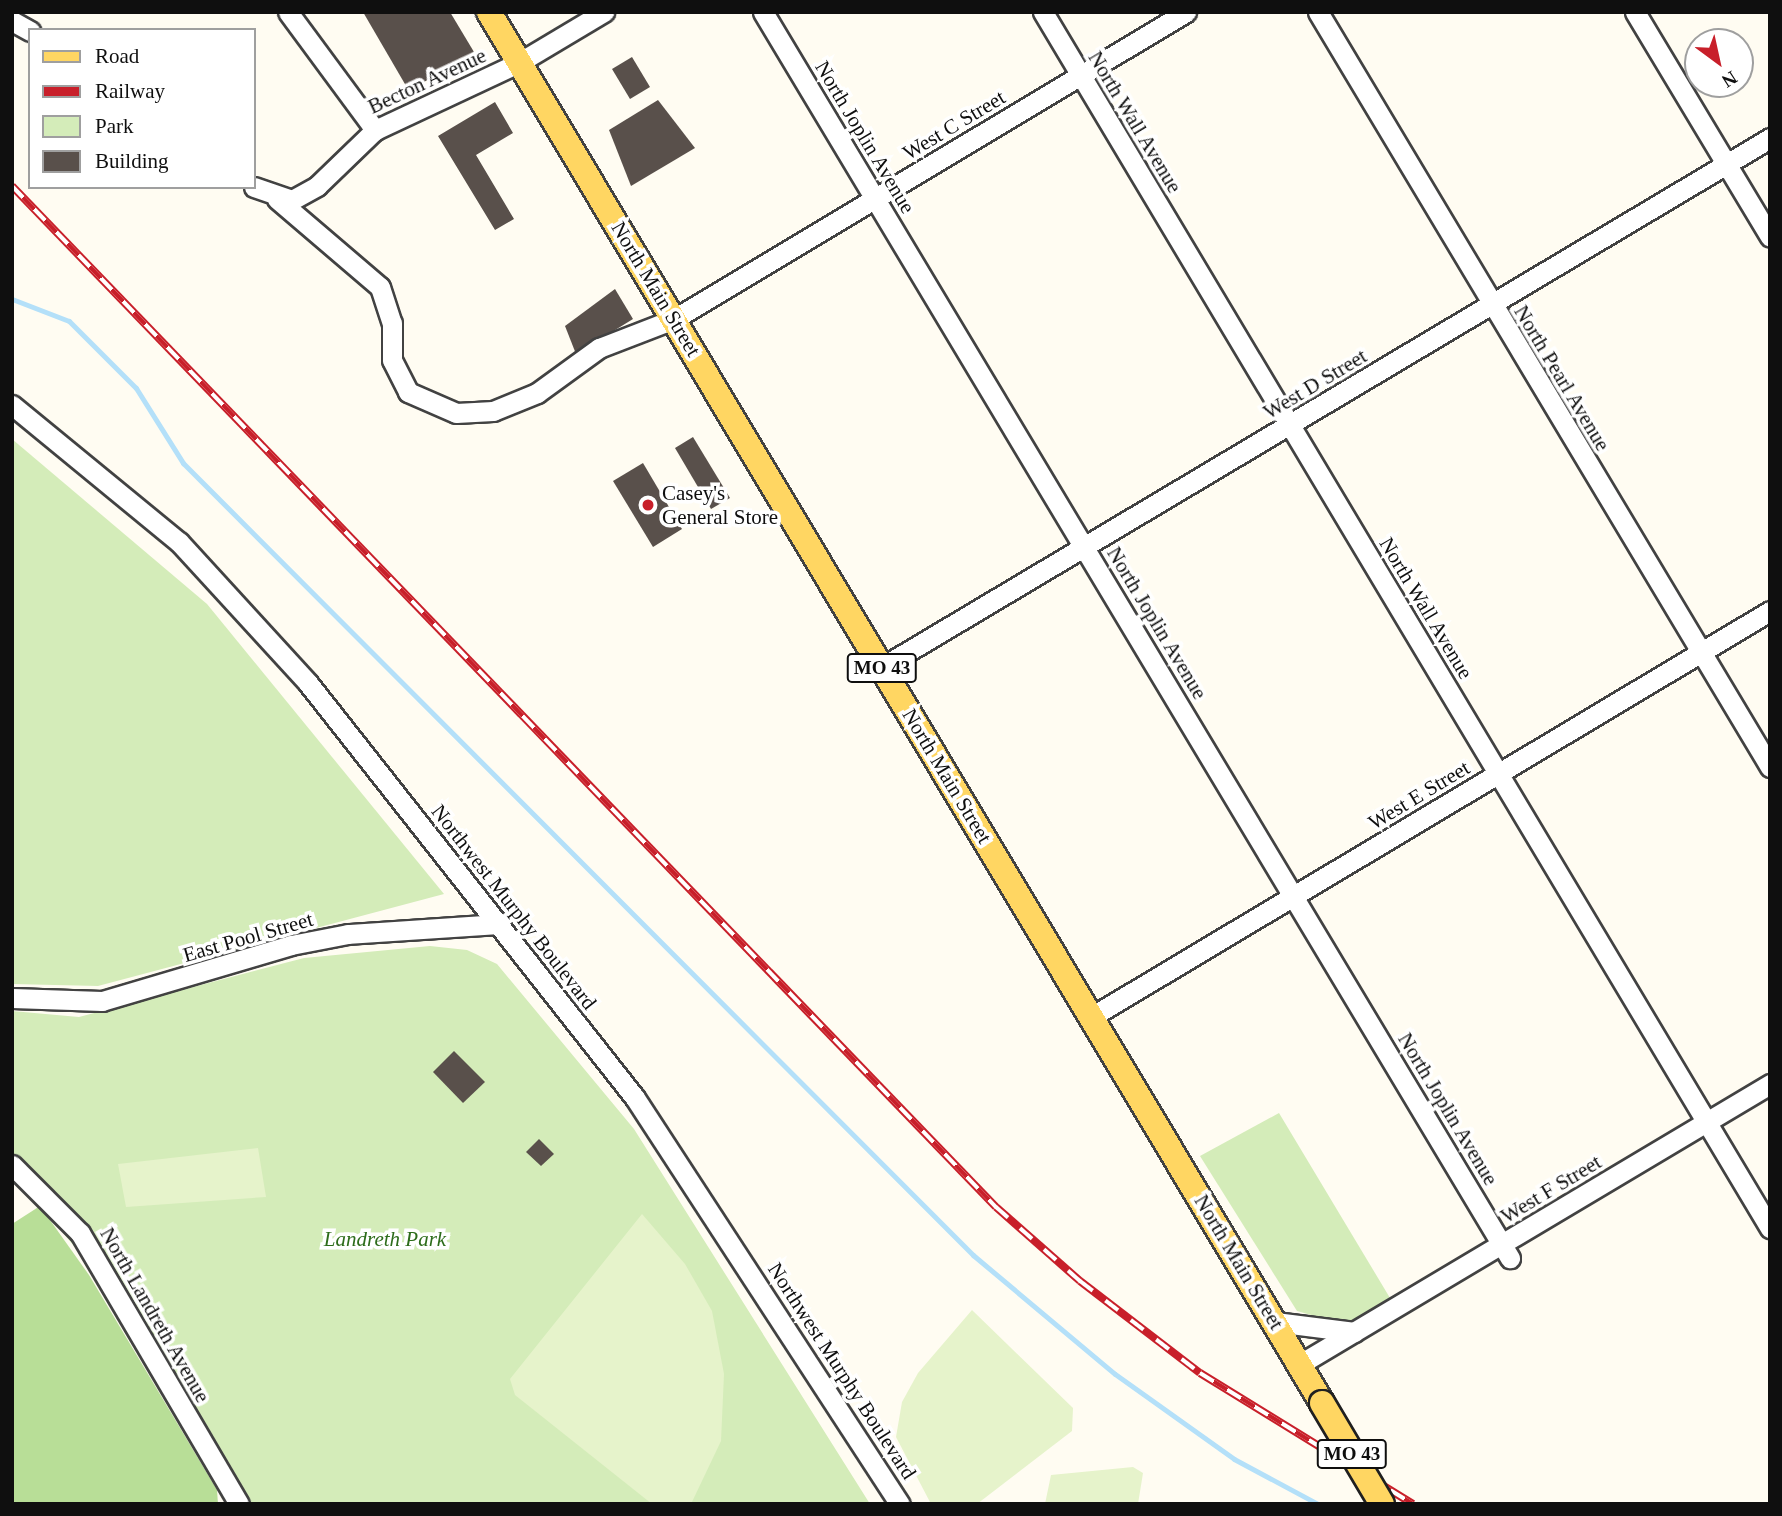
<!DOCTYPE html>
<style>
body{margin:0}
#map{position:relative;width:1782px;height:1516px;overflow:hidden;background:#fffcf2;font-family:"Times New Roman",serif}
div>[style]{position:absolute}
.green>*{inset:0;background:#d4ecb9}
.forest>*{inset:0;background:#b8de97}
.pitch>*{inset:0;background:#e6f3cb}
.stream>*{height:5px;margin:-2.5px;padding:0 2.5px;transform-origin:2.5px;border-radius:2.5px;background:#b4e0f9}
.building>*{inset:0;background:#59504b}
.roads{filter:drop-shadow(2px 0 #424242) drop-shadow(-2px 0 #424242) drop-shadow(0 2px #424242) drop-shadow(0 -2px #424242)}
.minor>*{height:19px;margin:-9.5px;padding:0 9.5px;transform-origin:9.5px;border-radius:9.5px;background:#fff}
.major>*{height:24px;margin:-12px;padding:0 12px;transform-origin:12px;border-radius:12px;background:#ffd662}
.rail>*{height:8px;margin-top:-4px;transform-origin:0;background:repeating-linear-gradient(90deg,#fff 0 16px,#c81f2a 0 32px);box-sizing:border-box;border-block:2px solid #c81f2a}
.bridges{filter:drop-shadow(2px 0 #202020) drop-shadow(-2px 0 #202020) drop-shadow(0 2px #202020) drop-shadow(0 -2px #202020)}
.major-bridge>*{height:24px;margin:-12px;padding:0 12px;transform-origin:12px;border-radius:12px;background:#ffd662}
.dots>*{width:19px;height:19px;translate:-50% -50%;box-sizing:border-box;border:4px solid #fff;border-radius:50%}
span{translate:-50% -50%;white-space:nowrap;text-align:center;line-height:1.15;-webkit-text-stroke:7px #fff;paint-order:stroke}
.shield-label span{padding:2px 5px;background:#fff;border:2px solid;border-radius:5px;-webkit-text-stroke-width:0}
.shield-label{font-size:19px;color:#0f0f0f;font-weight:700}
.street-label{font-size:21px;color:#0f0f0f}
.poi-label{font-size:21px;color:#0f0f0f}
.left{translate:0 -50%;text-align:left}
.park-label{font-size:21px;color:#2d6c1b;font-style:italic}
.frame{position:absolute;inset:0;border:14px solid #0f0f0f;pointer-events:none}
.legend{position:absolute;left:28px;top:28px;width:228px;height:161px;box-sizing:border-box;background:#fff;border:2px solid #9f9f9f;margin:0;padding:9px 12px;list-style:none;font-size:21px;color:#0f0f0f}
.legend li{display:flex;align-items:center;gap:14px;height:35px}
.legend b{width:35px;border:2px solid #9f9f9f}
.north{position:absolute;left:1684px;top:28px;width:70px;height:70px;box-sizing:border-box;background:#fff;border:2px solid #9f9f9f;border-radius:50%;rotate:147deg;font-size:19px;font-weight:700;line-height:28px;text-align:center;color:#0f0f0f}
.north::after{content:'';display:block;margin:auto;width:24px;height:32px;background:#c81f2a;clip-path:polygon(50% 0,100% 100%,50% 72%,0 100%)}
</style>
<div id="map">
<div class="green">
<i style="clip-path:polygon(12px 439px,207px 604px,444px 894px,98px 986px,12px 984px)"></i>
<i style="clip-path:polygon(430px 946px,467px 950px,497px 964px,634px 1129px,870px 1504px,241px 1504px,110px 1289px,12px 1172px,12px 1011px,79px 1017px,304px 958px)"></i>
<i style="clip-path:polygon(1279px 1113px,1393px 1303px,1355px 1321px,1343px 1324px,1297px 1311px,1200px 1156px)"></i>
</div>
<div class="forest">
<i style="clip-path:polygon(40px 1206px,89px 1275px,217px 1490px,218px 1504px,12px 1504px,12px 1224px)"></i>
</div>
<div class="pitch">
<i style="clip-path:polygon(258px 1148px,266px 1197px,126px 1207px,118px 1164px)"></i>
<i style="clip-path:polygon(642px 1214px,685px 1264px,712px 1311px,724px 1374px,721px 1441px,691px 1504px,652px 1504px,515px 1395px,510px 1379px)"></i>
<i style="clip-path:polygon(972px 1310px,1073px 1408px,1072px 1431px,977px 1504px,931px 1504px,896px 1437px,902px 1402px,918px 1373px)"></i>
<i style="clip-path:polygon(1133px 1467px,1143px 1473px,1138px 1504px,1045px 1504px,1051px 1475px)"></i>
</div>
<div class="stream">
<i style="left:12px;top:299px;width:61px;rotate:21.1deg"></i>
<i style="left:69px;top:321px;width:95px;rotate:45deg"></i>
<i style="left:136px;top:388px;width:89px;rotate:57.9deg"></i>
<i style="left:183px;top:463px;width:1119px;rotate:45.07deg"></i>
<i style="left:973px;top:1255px;width:185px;rotate:40deg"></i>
<i style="left:1115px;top:1374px;width:146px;rotate:35.5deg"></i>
<i style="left:1234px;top:1459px;width:95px;rotate:28.2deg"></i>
</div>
<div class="building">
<i style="clip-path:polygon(363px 12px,450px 12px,474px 52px,409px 91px)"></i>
<i style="clip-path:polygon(632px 57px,650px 87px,630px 99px,612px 69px)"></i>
<i style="clip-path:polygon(658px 100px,695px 148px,631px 186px,609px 130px)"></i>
<i style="clip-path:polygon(495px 102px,513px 133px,476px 155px,514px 219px,495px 230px,438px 136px)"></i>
<i style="clip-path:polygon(615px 289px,633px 319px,576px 354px,565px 326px)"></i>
<i style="clip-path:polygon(693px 437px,730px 498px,711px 509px,675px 448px)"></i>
<i style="clip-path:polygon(643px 463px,682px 529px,653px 547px,613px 481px)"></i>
<i style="clip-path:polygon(454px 1051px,485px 1082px,463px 1103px,433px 1072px)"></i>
<i style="clip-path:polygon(539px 1139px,554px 1154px,541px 1166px,526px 1152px)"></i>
</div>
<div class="roads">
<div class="minor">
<i style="left:288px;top:12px;width:147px;rotate:53.6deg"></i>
<i style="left:763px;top:12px;width:1453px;rotate:59.06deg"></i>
<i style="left:1043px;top:12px;width:1417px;rotate:59.13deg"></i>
<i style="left:1318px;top:12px;width:880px;rotate:59.09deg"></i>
<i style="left:1635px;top:12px;width:262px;rotate:59deg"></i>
<i style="left:12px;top:21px;width:21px;rotate:29deg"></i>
<i style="left:254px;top:187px;width:40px;rotate:18.9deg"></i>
<i style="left:292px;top:200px;width:29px;rotate:-29deg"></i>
<i style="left:317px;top:186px;width:81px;rotate:-44deg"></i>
<i style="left:375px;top:130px;width:160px;rotate:-25.1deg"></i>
<i style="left:520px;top:62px;width:98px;rotate:-30.8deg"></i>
<i style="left:277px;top:199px;width:135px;rotate:40.5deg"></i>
<i style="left:380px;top:287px;width:38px;rotate:72deg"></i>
<i style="left:392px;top:323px;width:37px;rotate:90deg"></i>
<i style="left:392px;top:360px;width:36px;rotate:63deg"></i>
<i style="left:408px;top:392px;width:52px;rotate:23.6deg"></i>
<i style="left:456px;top:413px;width:37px;rotate:-3deg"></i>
<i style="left:493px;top:411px;width:48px;rotate:-22.2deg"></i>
<i style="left:537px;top:393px;width:77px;rotate:-36deg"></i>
<i style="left:599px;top:348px;width:80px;rotate:-21.1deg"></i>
<i style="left:674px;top:319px;width:597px;rotate:-30.95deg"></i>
<i style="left:12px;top:405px;width:216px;rotate:39.4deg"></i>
<i style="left:179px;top:542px;width:191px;rotate:47.5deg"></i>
<i style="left:308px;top:683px;width:528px;rotate:51.76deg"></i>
<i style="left:635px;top:1098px;width:485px;rotate:56.9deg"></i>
<i style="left:882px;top:667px;width:1034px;rotate:-30.78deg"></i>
<i style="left:12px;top:998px;width:90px;rotate:1.9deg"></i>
<i style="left:102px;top:1001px;width:197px;rotate:-16.5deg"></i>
<i style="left:291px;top:945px;width:58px;rotate:-10.9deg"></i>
<i style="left:348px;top:934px;width:149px;rotate:-3.8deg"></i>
<i style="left:1091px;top:1017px;width:791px;rotate:-30.88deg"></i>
<i style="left:12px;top:1165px;width:96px;rotate:45deg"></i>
<i style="left:80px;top:1233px;width:314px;rotate:59.6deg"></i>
<i style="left:1275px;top:1322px;width:80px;rotate:7.2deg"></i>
<i style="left:1300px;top:1364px;width:547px;rotate:-30.78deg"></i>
</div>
<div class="major">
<i style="left:489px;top:12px;width:1621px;rotate:59.08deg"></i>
</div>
</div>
<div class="rail">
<i style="left:12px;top:186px;width:1418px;rotate:46.06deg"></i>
<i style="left:996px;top:1207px;width:112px;rotate:41.4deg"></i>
<i style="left:1080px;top:1281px;width:151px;rotate:37.5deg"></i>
<i style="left:1200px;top:1373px;width:250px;rotate:31.6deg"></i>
</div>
<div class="bridges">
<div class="major-bridge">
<i style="left:1322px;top:1403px;width:117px;rotate:59.3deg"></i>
</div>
</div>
<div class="dots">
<i style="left:648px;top:505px;background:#c81f2a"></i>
</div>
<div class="shield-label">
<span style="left:882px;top:668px">MO 43</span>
<span style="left:1352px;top:1454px">MO 43</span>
</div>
<div class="street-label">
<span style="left:427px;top:81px;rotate:-25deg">Becton Avenue</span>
<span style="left:1135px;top:122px;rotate:59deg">North Wall Avenue</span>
<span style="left:954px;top:125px;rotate:-31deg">West C Street</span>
<span style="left:865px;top:137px;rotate:59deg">North Joplin Avenue</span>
<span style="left:656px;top:289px;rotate:59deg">North Main Street</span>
<span style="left:1562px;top:378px;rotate:59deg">North Pearl Avenue</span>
<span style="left:1315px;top:384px;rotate:-31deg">West D Street</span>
<span style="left:1426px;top:608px;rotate:59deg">North Wall Avenue</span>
<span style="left:1157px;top:623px;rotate:59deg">North Joplin Avenue</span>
<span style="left:947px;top:776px;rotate:59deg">North Main Street</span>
<span style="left:1419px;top:795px;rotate:-31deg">West E Street</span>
<span style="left:514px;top:907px;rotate:52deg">Northwest Murphy Boulevard</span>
<span style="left:248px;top:937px;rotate:-16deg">East Pool Street</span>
<span style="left:1448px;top:1109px;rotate:59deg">North Joplin Avenue</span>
<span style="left:1551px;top:1189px;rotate:-31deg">West F Street</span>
<span style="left:1239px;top:1262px;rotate:59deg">North Main Street</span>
<span style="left:155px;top:1315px;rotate:60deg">North Landreth Avenue</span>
<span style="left:842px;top:1371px;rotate:57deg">Northwest Murphy Boulevard</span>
</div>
<div class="poi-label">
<span class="left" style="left:662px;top:505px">Casey's<br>General Store</span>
</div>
<div class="park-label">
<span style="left:385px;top:1239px">Landreth Park</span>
</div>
<div class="frame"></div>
<ul class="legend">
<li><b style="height:9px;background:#ffd662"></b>Road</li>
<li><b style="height:9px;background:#c81f2a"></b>Railway</li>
<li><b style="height:19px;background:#d4ecb9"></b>Park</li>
<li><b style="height:19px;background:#59504b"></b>Building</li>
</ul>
<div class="north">N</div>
</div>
